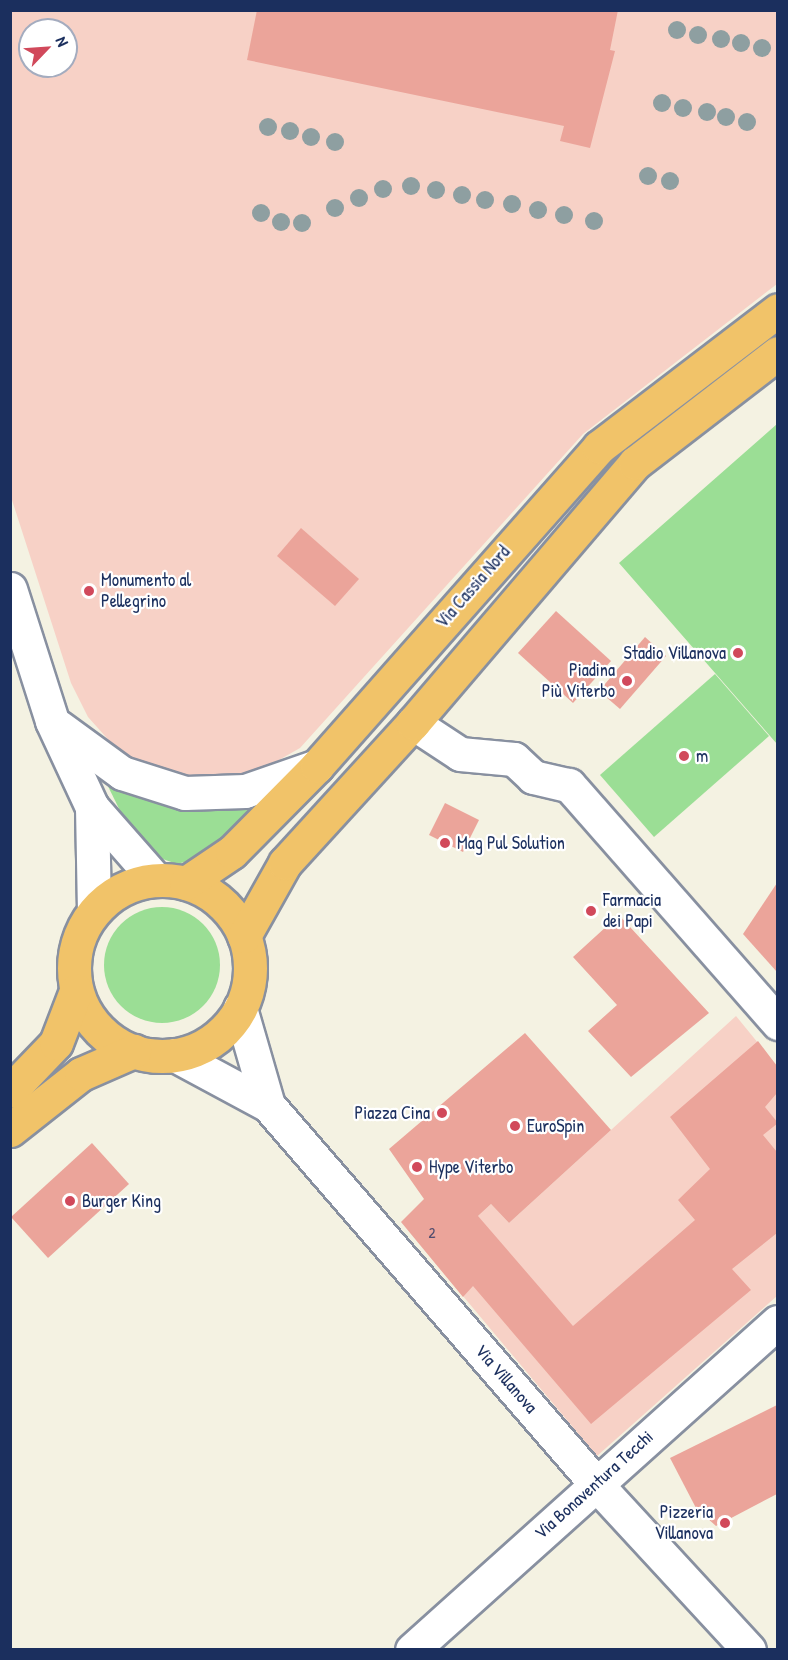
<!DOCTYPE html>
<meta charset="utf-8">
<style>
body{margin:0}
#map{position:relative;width:788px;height:1660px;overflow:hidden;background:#f4f2e2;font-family:"Patrick Hand",sans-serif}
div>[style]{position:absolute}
.built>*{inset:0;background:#f7d1c6}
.green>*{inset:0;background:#9bde95}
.round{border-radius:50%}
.building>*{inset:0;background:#eba49a}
.roads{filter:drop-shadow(2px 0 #8890a0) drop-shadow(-2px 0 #8890a0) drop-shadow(0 2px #8890a0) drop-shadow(0 -2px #8890a0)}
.minor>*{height:33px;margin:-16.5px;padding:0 16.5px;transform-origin:16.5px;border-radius:16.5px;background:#fff}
.major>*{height:33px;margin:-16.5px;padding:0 16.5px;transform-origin:16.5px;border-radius:16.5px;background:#f1c369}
.major>.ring{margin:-16.5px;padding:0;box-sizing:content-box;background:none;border:33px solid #f1c369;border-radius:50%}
.trees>*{width:18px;height:18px;margin:-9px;border-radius:50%;background:#8e9fa1}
.dots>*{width:16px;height:16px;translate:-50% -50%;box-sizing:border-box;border:3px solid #fff;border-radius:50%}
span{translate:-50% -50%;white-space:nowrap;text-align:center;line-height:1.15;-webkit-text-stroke:4.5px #fff;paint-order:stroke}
.number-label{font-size:15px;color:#4f4c6d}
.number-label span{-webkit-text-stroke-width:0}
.poi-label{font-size:18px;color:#1b2f5e}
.left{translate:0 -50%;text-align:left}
.right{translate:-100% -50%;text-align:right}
.street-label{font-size:18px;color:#1b2f5e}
.frame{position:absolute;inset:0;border:12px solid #1b2f5e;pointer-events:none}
.north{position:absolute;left:18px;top:18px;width:60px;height:60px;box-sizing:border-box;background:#fff;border:2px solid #a4acbf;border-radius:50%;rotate:65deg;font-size:16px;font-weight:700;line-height:24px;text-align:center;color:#1b2f5e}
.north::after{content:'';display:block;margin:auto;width:21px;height:27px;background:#d1495b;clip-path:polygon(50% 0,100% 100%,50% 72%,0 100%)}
</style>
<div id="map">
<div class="built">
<i style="clip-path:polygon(evenodd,10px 11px,777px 11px,777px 284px,583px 434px,300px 748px,265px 768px,234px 777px,174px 775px,142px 764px,114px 746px,88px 717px,71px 683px,11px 497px,10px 11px,30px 30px,66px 30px,66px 66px,30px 66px,30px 30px)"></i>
<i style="clip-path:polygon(736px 1016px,777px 1066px,777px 1296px,597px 1456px,432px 1259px,491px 1204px,509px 1223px)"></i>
</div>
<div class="green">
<i style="clip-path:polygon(777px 424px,777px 423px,777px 744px,619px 563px)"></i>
<i style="clip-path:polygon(715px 674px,769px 736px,654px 837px,600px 775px)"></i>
<i style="clip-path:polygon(101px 772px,265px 797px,207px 856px,177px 864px,151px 855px,128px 827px)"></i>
<i class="round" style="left:104px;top:907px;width:116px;height:116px"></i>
</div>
<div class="building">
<i style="clip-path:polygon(257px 10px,618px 10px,610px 50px,615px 51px,590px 148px,560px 141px,564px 126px,247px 60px)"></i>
<i style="clip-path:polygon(301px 528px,359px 579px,335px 606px,277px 556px)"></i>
<i style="clip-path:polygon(556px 611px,611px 661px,573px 703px,518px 653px)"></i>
<i style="clip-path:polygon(645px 637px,666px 656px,620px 709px,599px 691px)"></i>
<i style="clip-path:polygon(445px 803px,479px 820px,463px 852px,429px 835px)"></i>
<i style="clip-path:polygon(777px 883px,777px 972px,743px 934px)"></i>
<i style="clip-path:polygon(619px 915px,709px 1013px,631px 1077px,588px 1031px,617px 1005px,573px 957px)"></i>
<i style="clip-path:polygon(525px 1033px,611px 1130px,509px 1223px,491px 1204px,478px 1216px,573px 1326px,695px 1220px,678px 1200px,710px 1169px,670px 1117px,758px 1041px,777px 1066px,777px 1093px,765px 1107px,778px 1123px,763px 1135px,777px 1152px,777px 1233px,732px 1269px,751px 1290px,591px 1424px,473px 1286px,463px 1297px,401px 1222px,424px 1199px,389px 1149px)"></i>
<i style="clip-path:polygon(92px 1143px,129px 1184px,48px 1258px,11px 1217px)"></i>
<i style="clip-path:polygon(777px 1405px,777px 1494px,716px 1526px,696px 1508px,670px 1458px)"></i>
</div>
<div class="roads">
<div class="minor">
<i style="left:10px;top:589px;width:139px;rotate:72.3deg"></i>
<i style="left:52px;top:721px;width:95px;rotate:65.1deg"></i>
<i style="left:92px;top:807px;width:97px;rotate:48.8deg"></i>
<i style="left:413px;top:723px;width:56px;rotate:33.4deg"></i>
<i style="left:460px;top:754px;width:54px;rotate:5.3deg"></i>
<i style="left:514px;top:759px;width:26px;rotate:43deg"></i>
<i style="left:533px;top:777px;width:37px;rotate:13deg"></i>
<i style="left:569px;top:785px;width:317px;rotate:48.7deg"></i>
<i style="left:59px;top:727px;width:78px;rotate:36.1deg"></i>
<i style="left:122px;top:773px;width:66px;rotate:17.6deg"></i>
<i style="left:185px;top:793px;width:60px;rotate:-1.9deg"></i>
<i style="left:245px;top:791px;width:76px;rotate:-19.1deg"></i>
<i style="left:92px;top:807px;width:104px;rotate:88.9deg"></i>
<i style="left:240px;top:1008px;width:101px;rotate:73.9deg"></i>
<i style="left:175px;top:1055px;width:106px;rotate:28.3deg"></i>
<i style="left:268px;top:1105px;width:500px;rotate:49.1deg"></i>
<i style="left:595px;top:1483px;width:227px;rotate:47.3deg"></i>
<i style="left:412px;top:1650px;width:491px;rotate:-41.9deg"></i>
</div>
<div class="major">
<i class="ring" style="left:74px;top:880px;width:143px;height:143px"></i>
<i style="left:186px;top:883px;width:55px;rotate:-34deg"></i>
<i style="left:232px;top:852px;width:121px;rotate:-45.3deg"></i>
<i style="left:317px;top:766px;width:426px;rotate:-48.5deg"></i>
<i style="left:599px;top:447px;width:225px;rotate:-37.4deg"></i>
<i style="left:244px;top:936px;width:84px;rotate:-60.7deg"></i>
<i style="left:285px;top:863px;width:190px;rotate:-47.6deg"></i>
<i style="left:413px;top:723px;width:342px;rotate:-49.5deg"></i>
<i style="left:635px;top:463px;width:180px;rotate:-37.6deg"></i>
<i style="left:10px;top:1091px;width:66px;rotate:-46.2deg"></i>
<i style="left:56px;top:1043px;width:56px;rotate:-69deg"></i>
<i style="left:10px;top:1130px;width:90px;rotate:-38.3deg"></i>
<i style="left:81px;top:1074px;width:58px;rotate:-23.5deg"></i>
</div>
</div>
<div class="trees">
<i style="left:677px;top:30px"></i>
<i style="left:698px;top:35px"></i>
<i style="left:721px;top:39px"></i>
<i style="left:741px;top:43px"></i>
<i style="left:762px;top:48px"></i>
<i style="left:662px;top:103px"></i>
<i style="left:683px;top:108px"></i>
<i style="left:707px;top:112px"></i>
<i style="left:726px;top:117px"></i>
<i style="left:747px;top:122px"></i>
<i style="left:268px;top:127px"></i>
<i style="left:290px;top:131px"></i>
<i style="left:311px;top:137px"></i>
<i style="left:335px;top:142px"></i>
<i style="left:648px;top:176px"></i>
<i style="left:670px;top:181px"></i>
<i style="left:411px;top:186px"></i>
<i style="left:383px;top:189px"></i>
<i style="left:436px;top:190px"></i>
<i style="left:462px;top:195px"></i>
<i style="left:359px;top:198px"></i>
<i style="left:485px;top:200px"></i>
<i style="left:512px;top:204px"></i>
<i style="left:335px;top:208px"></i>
<i style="left:538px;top:210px"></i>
<i style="left:261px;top:213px"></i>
<i style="left:564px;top:215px"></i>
<i style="left:594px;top:221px"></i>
<i style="left:281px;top:222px"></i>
<i style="left:302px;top:223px"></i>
</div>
<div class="dots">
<i style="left:89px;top:591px;background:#d1495b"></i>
<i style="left:738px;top:653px;background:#d1495b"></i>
<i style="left:627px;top:681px;background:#d1495b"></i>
<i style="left:684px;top:756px;background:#d1495b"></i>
<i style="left:445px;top:843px;background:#d1495b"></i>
<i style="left:591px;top:911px;background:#d1495b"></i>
<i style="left:442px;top:1113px;background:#d1495b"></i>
<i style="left:515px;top:1126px;background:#d1495b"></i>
<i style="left:417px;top:1167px;background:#d1495b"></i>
<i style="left:70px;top:1201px;background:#d1495b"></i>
<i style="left:725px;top:1523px;background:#d1495b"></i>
</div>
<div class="number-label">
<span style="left:432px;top:1233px">2</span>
</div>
<div class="poi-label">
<span class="left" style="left:101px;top:591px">Monumento al<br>Pellegrino</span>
<span class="right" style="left:726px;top:653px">Stadio Villanova</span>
<span class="right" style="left:615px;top:681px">Piadina<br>Più Viterbo</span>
<span class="left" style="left:696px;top:756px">m</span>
<span class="left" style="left:457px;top:843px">Mag Pul Solution</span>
<span class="left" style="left:603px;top:911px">Farmacia<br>dei Papi</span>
<span class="right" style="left:430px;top:1113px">Piazza Cina</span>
<span class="left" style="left:527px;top:1126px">EuroSpin</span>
<span class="left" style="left:429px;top:1167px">Hype Viterbo</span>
<span class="left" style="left:82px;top:1201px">Burger King</span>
<span class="right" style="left:713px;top:1523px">Pizzeria<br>Villanova</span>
</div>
<div class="street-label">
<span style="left:473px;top:587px;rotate:-49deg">Via Cassia Nord</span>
<span style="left:506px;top:1379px;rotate:49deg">Via Villanova</span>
<span style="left:594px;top:1485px;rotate:-42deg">Via Bonaventura Tecchi</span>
</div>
<div class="frame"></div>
<div class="north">N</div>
</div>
